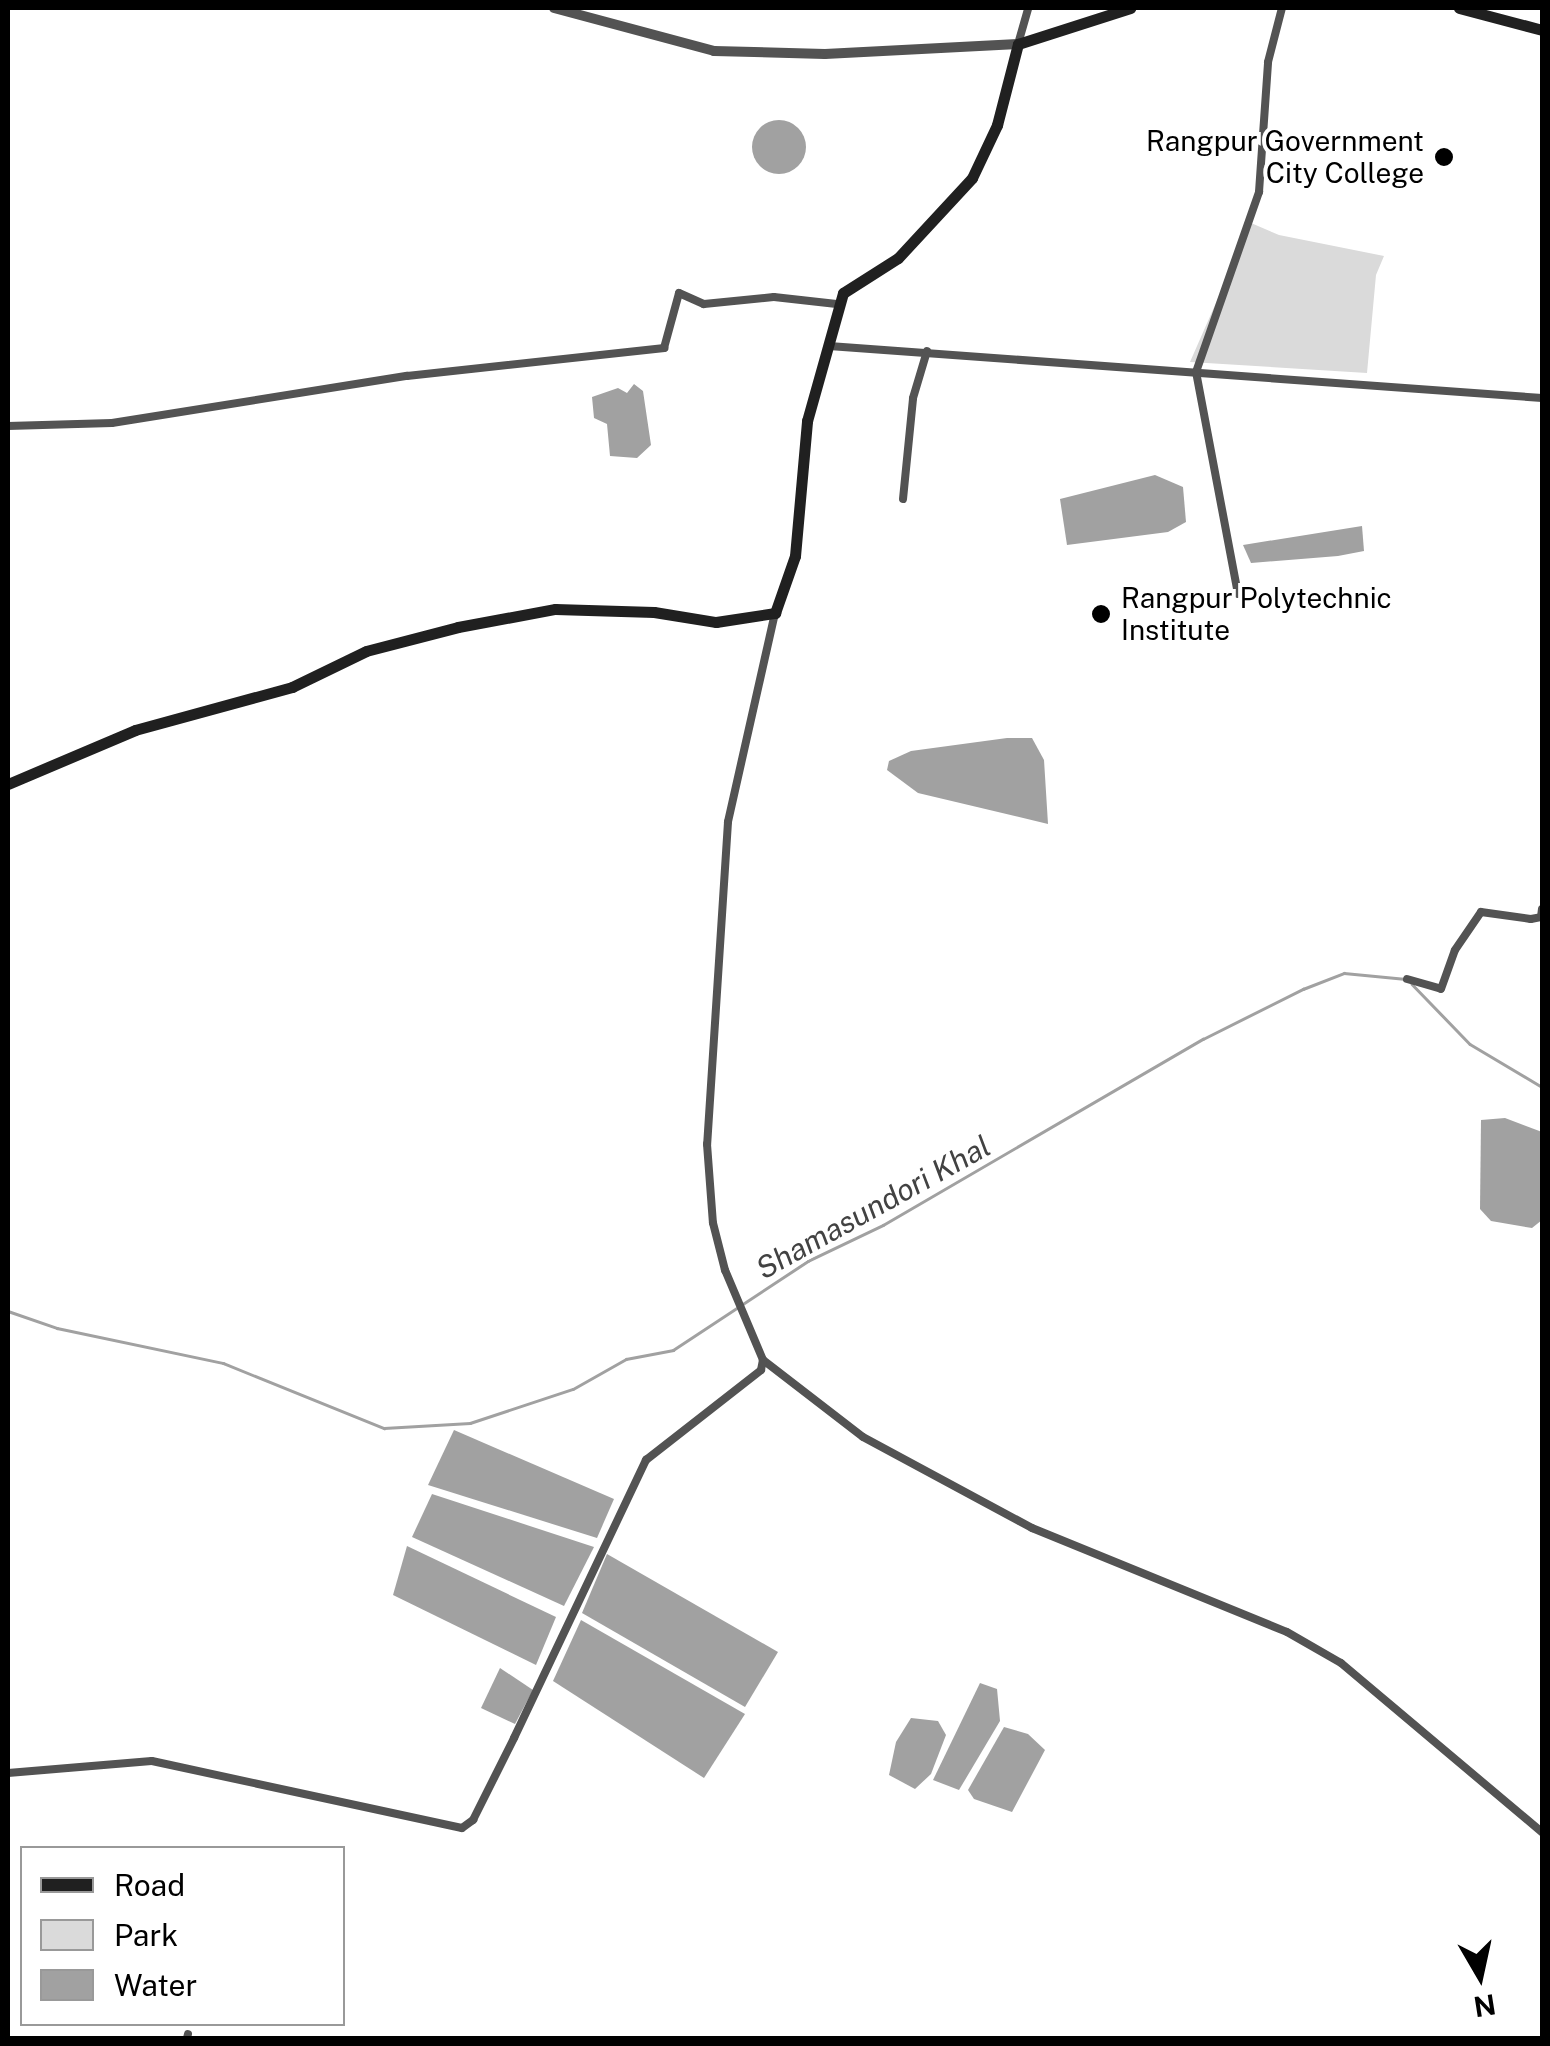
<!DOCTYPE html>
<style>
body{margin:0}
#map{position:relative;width:1550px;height:2046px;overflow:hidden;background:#fff;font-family:"Public Sans",sans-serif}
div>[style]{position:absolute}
.green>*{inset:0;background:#dadada}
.water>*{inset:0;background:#a1a1a1}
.round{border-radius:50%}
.stream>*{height:2.5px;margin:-1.25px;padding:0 1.25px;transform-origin:1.25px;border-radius:1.25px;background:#a1a1a1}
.minor>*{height:8px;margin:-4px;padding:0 4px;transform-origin:4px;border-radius:4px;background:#535353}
.tertiary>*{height:10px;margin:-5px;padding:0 5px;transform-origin:5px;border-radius:5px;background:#535353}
.secondary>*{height:11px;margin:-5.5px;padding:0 5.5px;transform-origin:5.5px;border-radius:5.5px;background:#202020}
.dots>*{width:28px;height:28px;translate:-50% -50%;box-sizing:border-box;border:5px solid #fff;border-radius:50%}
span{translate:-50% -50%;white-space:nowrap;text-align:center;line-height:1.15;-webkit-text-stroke:8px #fff;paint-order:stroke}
.poi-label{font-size:28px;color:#000}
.right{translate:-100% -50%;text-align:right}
.left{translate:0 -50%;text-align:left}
.water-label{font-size:30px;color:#424242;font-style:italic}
.frame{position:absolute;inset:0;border:10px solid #000;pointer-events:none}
.legend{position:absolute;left:20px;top:1846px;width:325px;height:180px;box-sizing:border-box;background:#fff;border:2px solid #999;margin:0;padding:12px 18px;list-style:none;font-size:30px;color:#000}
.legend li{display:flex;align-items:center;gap:20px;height:50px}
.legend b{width:50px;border:2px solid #999}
.north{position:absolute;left:1430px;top:1926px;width:100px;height:100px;-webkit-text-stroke:8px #fff;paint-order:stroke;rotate:171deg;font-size:28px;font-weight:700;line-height:40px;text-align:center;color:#000}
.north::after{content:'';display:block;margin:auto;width:35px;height:45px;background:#000;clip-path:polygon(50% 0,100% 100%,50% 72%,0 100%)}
</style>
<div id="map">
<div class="green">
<i style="clip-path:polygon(1251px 223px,1279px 235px,1384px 256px,1376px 275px,1367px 373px,1190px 362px)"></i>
</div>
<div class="water">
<i class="round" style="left:752px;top:120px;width:54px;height:54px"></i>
<i style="clip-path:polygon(634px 384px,643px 391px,651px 445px,637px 458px,610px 456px,607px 424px,594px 418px,592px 397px,618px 388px,627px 393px)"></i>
<i style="clip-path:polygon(1155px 475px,1183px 487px,1186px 522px,1168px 532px,1067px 545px,1060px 499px)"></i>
<i style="clip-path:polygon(1362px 526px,1364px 551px,1338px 556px,1251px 563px,1243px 545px)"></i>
<i style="clip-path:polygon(1007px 738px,1032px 738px,1044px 760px,1048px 824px,918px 793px,887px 770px,889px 761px,911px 751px)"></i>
<i style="clip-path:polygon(1505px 1118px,1542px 1132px,1542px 1220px,1532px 1228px,1491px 1221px,1480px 1209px,1481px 1120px)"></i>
<i style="clip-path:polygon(454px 1430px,614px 1499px,597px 1538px,428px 1485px)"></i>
<i style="clip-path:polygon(432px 1494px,594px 1547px,564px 1606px,412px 1537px)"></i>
<i style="clip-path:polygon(407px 1546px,556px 1617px,536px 1665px,393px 1595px)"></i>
<i style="clip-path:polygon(607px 1554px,778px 1652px,745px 1707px,582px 1613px)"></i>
<i style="clip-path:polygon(581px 1620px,745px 1714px,704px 1778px,553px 1681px)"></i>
<i style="clip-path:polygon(500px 1668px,533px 1690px,515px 1724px,481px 1708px)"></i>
<i style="clip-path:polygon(980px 1683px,997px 1689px,1000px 1721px,959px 1790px,933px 1780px)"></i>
<i style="clip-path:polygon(911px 1718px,938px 1721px,946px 1735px,931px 1774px,915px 1789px,889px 1775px,896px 1742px)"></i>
<i style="clip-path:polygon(1004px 1727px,1028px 1734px,1045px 1750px,1012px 1812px,974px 1799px,968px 1790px)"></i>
</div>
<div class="stream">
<i style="left:1412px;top:984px;width:83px;rotate:46deg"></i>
<i style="left:1470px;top:1044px;width:84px;rotate:30.8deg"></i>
<i style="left:8px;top:1311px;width:52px;rotate:19.1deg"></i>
<i style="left:57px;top:1328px;width:170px;rotate:11.9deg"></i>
<i style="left:223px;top:1363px;width:174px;rotate:22deg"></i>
<i style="left:384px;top:1428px;width:86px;rotate:-3.3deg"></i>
<i style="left:470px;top:1423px;width:108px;rotate:-18.3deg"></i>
<i style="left:573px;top:1389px;width:61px;rotate:-29.5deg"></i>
<i style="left:626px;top:1359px;width:48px;rotate:-10.8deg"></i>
<i style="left:673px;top:1350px;width:162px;rotate:-33.4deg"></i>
<i style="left:808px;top:1261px;width:83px;rotate:-25.6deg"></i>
<i style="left:883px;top:1225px;width:370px;rotate:-30.2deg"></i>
<i style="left:1203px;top:1039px;width:112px;rotate:-26.6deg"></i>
<i style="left:1303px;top:989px;width:44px;rotate:-21.3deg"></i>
<i style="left:1344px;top:973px;width:62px;rotate:5.5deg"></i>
</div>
<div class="minor">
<i style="left:1018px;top:44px;width:37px;rotate:-74deg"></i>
<i style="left:829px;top:346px;width:715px;rotate:4.17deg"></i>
<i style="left:8px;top:426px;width:104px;rotate:-1.7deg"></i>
<i style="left:112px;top:423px;width:299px;rotate:-9.1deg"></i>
<i style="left:407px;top:376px;width:259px;rotate:-6.2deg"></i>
<i style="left:664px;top:348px;width:57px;rotate:-74.7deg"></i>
<i style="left:679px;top:293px;width:27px;rotate:24deg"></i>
<i style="left:704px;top:304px;width:70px;rotate:-5.7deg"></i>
<i style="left:774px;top:297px;width:63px;rotate:6.3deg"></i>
<i style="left:903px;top:499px;width:101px;rotate:-84.3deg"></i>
<i style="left:913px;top:398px;width:49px;rotate:-73.4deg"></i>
<i style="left:1238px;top:594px;width:226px;rotate:-100.7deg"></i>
<i style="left:1196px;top:372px;width:191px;rotate:-70.7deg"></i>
<i style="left:1259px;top:192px;width:130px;rotate:-86deg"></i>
<i style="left:1268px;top:62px;width:56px;rotate:-75.5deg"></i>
<i style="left:775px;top:613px;width:214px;rotate:102.7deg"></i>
<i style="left:728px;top:822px;width:323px;rotate:93.7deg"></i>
<i style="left:707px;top:1144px;width:79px;rotate:85.7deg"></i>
<i style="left:713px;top:1223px;width:49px;rotate:75.7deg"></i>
<i style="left:725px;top:1270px;width:98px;rotate:67.1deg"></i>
<i style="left:763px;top:1360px;width:126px;rotate:37.6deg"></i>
<i style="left:863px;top:1437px;width:192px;rotate:28.3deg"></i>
<i style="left:1032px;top:1528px;width:275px;rotate:22.2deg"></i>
<i style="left:1287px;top:1632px;width:62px;rotate:29.9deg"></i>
<i style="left:1341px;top:1663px;width:263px;rotate:40.1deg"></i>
<i style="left:1407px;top:979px;width:35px;rotate:16deg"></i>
<i style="left:1441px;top:989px;width:41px;rotate:-70.3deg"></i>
<i style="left:1455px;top:950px;width:46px;rotate:-55.6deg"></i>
<i style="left:1481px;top:912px;width:50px;rotate:8deg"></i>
<i style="left:1531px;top:919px;width:10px;rotate:-11deg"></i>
<i style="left:1541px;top:917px;width:8px;rotate:-83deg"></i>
<i style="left:8px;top:1773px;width:144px;rotate:-4.8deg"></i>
<i style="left:152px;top:1761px;width:317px;rotate:12.2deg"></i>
<i style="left:462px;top:1828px;width:14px;rotate:-36deg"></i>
<i style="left:473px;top:1820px;width:92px;rotate:-63.4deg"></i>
<i style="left:514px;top:1738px;width:308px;rotate:-64.6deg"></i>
<i style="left:646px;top:1460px;width:146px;rotate:-38deg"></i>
<i style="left:761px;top:1370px;width:10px;rotate:-79deg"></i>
<i style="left:187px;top:2038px;width:4px;rotate:-76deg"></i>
</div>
<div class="tertiary">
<i style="left:554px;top:8px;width:166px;rotate:15deg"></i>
<i style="left:714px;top:51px;width:111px;rotate:1.5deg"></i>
<i style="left:825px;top:54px;width:193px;rotate:-3deg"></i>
</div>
<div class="secondary">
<i style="left:1459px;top:8px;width:86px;rotate:14.8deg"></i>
<i style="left:8px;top:784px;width:138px;rotate:-23deg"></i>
<i style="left:135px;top:730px;width:163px;rotate:-15.3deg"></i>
<i style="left:292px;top:687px;width:82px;rotate:-25.9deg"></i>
<i style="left:366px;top:651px;width:95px;rotate:-14.6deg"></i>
<i style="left:458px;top:627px;width:99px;rotate:-10.5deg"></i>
<i style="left:555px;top:609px;width:99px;rotate:1.7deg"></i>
<i style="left:654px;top:612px;width:63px;rotate:9.2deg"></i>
<i style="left:716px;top:622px;width:60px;rotate:-8.7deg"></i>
<i style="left:775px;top:613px;width:60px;rotate:-70.7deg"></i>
<i style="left:795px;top:556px;width:136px;rotate:-84.9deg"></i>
<i style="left:807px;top:421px;width:133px;rotate:-74.3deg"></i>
<i style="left:843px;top:293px;width:65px;rotate:-32.5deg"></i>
<i style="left:898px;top:258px;width:109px;rotate:-47.2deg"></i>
<i style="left:972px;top:178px;width:59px;rotate:-64.7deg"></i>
<i style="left:997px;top:125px;width:84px;rotate:-75.5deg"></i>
<i style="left:1018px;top:44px;width:118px;rotate:-17.8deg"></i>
</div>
<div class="dots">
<i style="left:1444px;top:157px;background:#000"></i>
<i style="left:1101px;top:614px;background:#000"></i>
</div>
<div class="poi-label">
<span class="right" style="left:1424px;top:157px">Rangpur Government<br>City College</span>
<span class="left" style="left:1121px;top:614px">Rangpur Polytechnic<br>Institute</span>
</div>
<div class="water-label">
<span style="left:873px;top:1207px;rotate:-29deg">Shamasundori Khal</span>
</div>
<div class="frame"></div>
<ul class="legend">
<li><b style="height:12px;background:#202020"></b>Road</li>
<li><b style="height:28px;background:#dadada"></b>Park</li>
<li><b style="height:28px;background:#a1a1a1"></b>Water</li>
</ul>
<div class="north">N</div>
</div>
